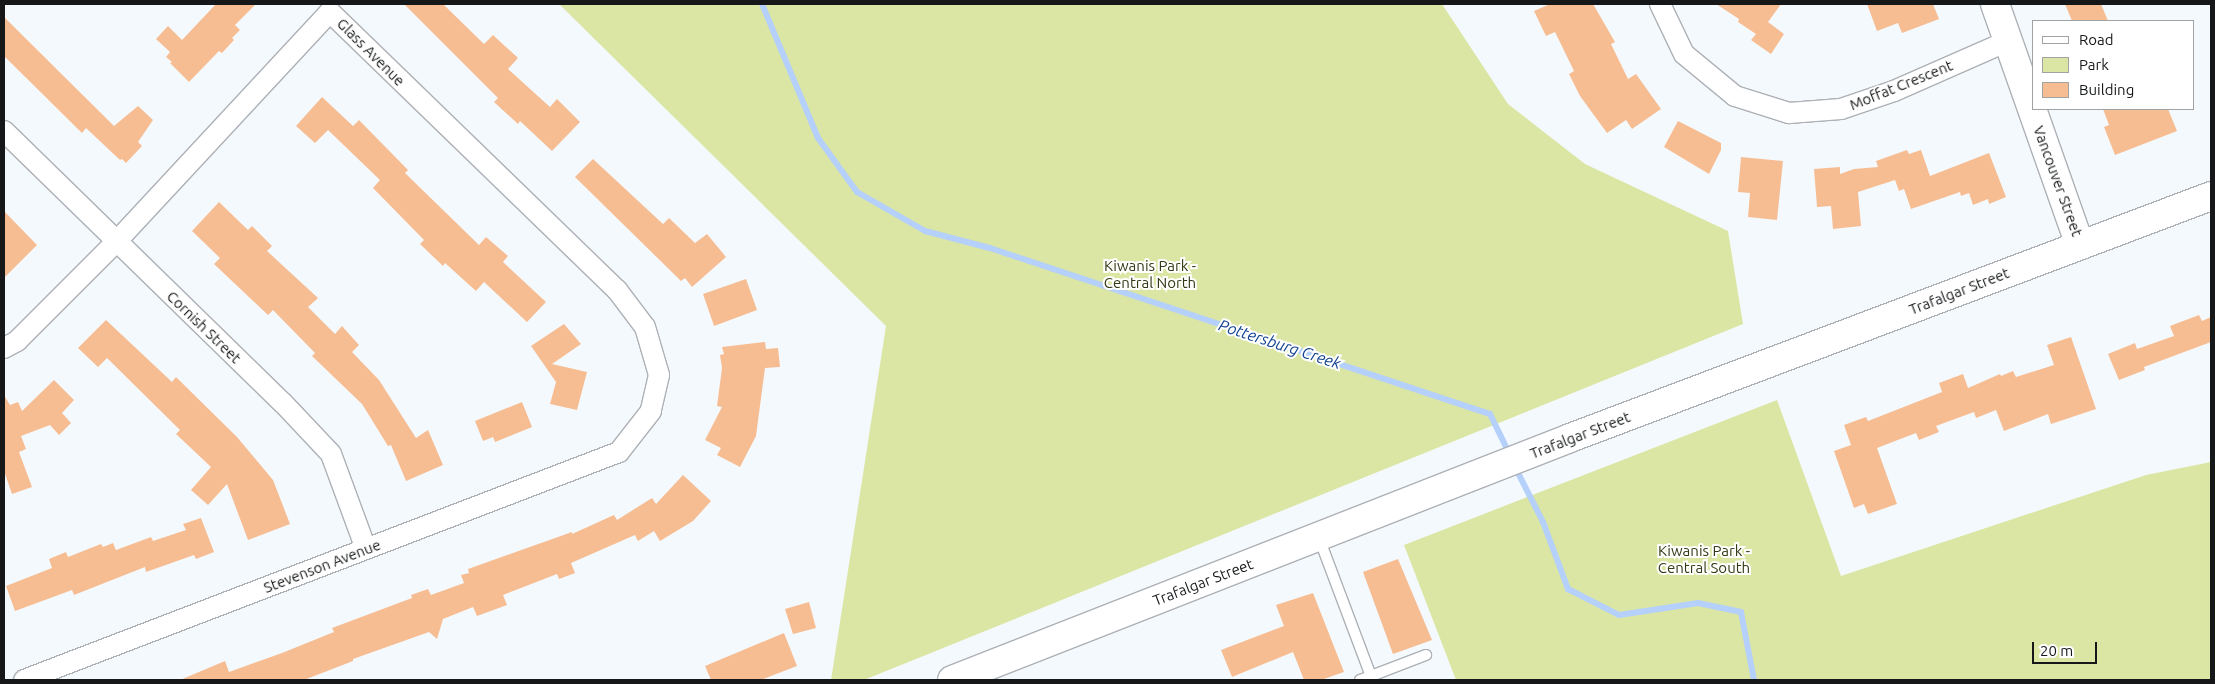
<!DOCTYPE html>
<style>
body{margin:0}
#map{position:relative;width:2215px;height:684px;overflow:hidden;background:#f4f9fe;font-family:Ubuntu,sans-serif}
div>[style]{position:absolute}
.green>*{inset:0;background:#dbe6a4}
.stream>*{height:6px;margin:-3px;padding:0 3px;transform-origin:3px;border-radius:3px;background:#b5d0fa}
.building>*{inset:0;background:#f7bd92}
.roads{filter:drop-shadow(1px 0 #adb1b6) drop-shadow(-1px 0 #adb1b6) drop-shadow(0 1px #adb1b6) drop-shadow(0 -1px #adb1b6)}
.lane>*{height:10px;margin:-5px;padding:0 5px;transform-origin:5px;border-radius:5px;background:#fff}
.street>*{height:20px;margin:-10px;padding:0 10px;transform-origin:10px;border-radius:10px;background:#fff}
.secondary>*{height:28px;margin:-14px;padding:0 14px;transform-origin:14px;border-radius:14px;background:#fff}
span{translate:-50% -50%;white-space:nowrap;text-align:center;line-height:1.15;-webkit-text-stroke:4px #fff;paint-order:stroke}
.street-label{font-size:15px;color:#151719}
.park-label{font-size:15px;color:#343915}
.water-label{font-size:16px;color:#124391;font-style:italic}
.frame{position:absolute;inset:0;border:5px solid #151719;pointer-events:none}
.legend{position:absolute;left:2032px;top:20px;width:162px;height:90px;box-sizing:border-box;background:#fff;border:1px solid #a1a2a3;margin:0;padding:6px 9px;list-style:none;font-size:15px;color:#151719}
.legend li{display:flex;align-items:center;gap:10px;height:25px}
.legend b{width:25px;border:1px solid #a1a2a3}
.scale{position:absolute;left:2032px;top:642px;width:65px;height:22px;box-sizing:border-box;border:2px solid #151719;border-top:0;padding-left:6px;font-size:15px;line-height:18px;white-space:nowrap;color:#151719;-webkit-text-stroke:4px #fff;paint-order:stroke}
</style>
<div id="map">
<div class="green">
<i style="clip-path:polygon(559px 4px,1442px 4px,1508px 104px,1585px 164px,1728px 231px,1743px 324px,864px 680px,831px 680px,886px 326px)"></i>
<i style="clip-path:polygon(1777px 400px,1841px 576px,2146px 475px,2211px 462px,2211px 680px,1456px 680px,1404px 545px)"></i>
</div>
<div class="stream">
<i style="left:762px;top:4px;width:145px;rotate:67.3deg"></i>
<i style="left:818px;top:138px;width:67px;rotate:54.2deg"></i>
<i style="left:857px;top:192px;width:78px;rotate:29.8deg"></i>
<i style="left:925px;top:231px;width:67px;rotate:14.7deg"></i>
<i style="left:990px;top:248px;width:527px;rotate:18.37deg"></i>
<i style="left:1490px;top:414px;width:46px;rotate:64deg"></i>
<i style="left:1515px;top:467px;width:62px;rotate:63deg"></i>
<i style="left:1543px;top:522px;width:72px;rotate:69.5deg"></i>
<i style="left:1568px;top:589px;width:57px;rotate:27deg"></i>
<i style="left:1619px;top:615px;width:80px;rotate:-8.6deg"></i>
<i style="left:1698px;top:603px;width:44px;rotate:11.8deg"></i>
<i style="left:1741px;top:612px;width:69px;rotate:79.2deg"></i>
</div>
<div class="building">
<i style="clip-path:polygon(216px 4px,256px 4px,235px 25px,240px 30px,232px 38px,234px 40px,222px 53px,219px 51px,189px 82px,170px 63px,172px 62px,166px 57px,170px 52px,156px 39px,168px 26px,182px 40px)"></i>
<i style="clip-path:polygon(404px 4px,443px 4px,484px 44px,493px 35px,518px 58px,508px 69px,550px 107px,557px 99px,580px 122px,552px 151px,520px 121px,518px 124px,494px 102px,498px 98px)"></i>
<i style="clip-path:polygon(1550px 4px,1593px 4px,1615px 42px,1611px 44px,1628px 79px,1636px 74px,1661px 109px,1632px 129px,1626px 120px,1607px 133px,1580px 96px,1569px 74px,1574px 71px,1555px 32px,1546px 36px,1534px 11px)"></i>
<i style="clip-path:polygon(1716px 4px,1781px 4px,1768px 22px,1784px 34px,1771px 54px,1751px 40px,1756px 34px,1738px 22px,1739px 19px)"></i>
<i style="clip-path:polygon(1867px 4px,1933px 4px,1939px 19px,1902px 33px,1898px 23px,1877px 31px)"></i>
<i style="clip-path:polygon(2065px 4px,2101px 4px,2108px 21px,2072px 21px)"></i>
<i style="clip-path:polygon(4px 17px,114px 126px,138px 106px,153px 120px,138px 142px,142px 146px,126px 163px,122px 159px,120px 160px,86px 128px,82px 133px,4px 56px)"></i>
<i style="clip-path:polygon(322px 97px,353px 126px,359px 120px,408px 170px,405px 173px,479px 245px,486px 237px,508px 256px,503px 262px,546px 302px,527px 322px,484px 282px,476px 291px,445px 263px,443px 266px,420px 244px,424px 240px,373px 188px,380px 180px,328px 130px,315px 143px,296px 126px)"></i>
<i style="clip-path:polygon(2103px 109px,2168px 109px,2177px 131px,2115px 155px,2104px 127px,2109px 125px)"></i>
<i style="clip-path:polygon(1678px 121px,1721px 143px,1721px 150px,1709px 174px,1664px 147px)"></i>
<i style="clip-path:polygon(1907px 150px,1909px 154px,1921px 150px,1930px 176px,1989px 153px,2006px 197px,1989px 204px,1988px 199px,1973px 205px,1969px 193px,1961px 196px,1960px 192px,1911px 209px,1904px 189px,1899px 191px,1895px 180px,1858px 192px,1861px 226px,1833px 229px,1831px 206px,1817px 207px,1814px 169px,1840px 167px,1840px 174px,1854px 169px,1878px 167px,1876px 161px)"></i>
<i style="clip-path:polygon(1741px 157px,1783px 161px,1777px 220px,1748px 217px,1750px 193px,1738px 192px)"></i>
<i style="clip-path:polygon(593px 159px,663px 224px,669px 218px,695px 243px,707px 234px,726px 257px,692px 287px,685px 278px,681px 281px,575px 177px)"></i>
<i style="clip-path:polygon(219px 202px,248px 230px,252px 226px,272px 246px,267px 251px,318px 298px,308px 307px,335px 334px,342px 326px,359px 345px,352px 352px,379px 380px,416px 438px,428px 430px,443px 465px,406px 481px,391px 445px,388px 446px,362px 404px,312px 356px,315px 353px,273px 310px,268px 315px,214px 264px,220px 258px,192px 231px)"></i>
<i style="clip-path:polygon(4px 211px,37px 245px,4px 278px)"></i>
<i style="clip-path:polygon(746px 279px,757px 310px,714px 326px,703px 294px)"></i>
<i style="clip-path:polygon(2199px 315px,2202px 321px,2211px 317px,2211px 342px,2144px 367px,2145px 370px,2119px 380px,2108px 354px,2135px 343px,2137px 349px,2174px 336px,2170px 326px)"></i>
<i style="clip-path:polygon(106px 320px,172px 382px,176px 377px,237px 437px,273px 480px,290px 524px,248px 540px,227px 484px,208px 505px,191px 490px,211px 467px,176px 434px,180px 430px,107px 358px,98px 367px,78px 348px)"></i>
<i style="clip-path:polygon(564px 324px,581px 344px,552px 364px,587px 372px,577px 410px,550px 404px,556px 382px,531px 346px)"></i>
<i style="clip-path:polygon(2071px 337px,2096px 409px,2051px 424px,2048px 414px,2004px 431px,1996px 410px,1976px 418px,1974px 412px,1936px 426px,1939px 432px,1919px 440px,1916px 433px,1877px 448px,1897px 504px,1868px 514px,1864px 504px,1854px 508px,1834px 451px,1851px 445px,1844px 425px,1866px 417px,1868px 421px,1942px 392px,1939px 383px,1963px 374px,1968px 388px,2000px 374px,2001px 376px,2013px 371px,2016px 377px,2054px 365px,2047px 345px)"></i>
<i style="clip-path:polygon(765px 342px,766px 349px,778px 348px,780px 367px,765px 368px,756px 436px,740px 467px,717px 455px,721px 448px,705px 440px,722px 407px,717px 406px,722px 368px,720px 355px,724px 354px,722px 347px)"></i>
<i style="clip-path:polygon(54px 380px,74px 400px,62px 413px,71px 423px,59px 435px,50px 425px,21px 436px,26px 449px,19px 452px,32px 487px,12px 494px,4px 471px,4px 395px,10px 405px,18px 402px,22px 411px)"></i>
<i style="clip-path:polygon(522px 402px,532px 427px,495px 442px,493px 437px,483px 441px,475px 421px)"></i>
<i style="clip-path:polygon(683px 475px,711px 501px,693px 521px,660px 541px,654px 531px,638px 541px,635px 535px,571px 563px,575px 573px,559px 579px,557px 574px,503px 595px,507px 605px,477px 616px,473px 607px,443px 619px,437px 639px,429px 632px,353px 659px,353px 661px,304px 680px,180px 680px,225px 661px,229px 672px,282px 653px,334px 632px,332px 628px,412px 598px,411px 595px,428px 589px,431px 595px,464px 583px,461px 575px,469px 573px,468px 569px,572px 532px,572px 534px,614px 515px,617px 520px,652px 498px,656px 504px)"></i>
<i style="clip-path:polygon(201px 518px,214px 552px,196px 559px,194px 555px,146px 572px,145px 567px,74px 595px,72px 590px,15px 611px,6px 586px,52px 568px,49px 559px,66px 552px,68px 557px,101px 544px,103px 547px,113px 543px,116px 550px,151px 537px,153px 541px,186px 530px,183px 524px)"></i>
<i style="clip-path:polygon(1398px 559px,1432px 640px,1393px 654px,1363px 572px)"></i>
<i style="clip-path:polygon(1313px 593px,1344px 672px,1321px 680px,1304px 680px,1293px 652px,1232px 677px,1221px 650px,1284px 626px,1276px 605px)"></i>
<i style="clip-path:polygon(809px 602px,816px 628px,793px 634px,785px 609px)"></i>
<i style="clip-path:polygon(784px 633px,797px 666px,761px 680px,711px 680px,705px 666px)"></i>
</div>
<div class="roads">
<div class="lane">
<i style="left:1319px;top:538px;width:147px;rotate:69.4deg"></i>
<i style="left:1371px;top:676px;width:59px;rotate:-20.9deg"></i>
<i style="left:1360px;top:680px;width:12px;rotate:-20deg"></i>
</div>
<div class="street">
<i style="left:1660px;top:4px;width:55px;rotate:64.4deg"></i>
<i style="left:1684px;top:54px;width:66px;rotate:39.5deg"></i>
<i style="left:1735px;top:96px;width:57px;rotate:17.5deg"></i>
<i style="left:1789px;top:113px;width:52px;rotate:-4.4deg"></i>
<i style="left:1841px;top:109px;width:56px;rotate:-18.8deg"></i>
<i style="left:1894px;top:91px;width:124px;rotate:-23.7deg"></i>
<i style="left:4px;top:131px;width:390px;rotate:44.3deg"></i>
<i style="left:283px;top:403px;width:70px;rotate:46.7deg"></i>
<i style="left:331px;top:454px;width:101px;rotate:69.8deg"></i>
<i style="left:4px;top:348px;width:15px;rotate:-28deg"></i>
<i style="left:17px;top:341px;width:140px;rotate:-45deg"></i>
<i style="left:116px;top:242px;width:314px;rotate:-47.1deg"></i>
<i style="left:330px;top:12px;width:400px;rotate:44.1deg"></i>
<i style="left:617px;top:290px;width:46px;rotate:52.9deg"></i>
<i style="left:645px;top:327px;width:50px;rotate:73.7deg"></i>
<i style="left:659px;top:375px;width:37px;rotate:103deg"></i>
<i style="left:651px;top:411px;width:52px;rotate:128deg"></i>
<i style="left:619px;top:452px;width:637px;rotate:159.03deg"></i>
</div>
<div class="secondary">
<i style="left:1995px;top:4px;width:256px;rotate:70.6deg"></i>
<i style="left:952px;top:680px;width:664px;rotate:-21.38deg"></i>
<i style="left:1570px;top:438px;width:685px;rotate:-20.68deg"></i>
</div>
</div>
<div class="street-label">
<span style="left:371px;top:52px;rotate:45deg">Glass Avenue</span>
<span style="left:1901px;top:85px;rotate:-22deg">Moffat Crescent</span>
<span style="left:2058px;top:181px;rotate:70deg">Vancouver Street</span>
<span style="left:1959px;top:291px;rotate:-21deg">Trafalgar Street</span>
<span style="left:204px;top:327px;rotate:44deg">Cornish Street</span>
<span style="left:1580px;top:435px;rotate:-21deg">Trafalgar Street</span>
<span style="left:322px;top:566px;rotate:-21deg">Stevenson Avenue</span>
<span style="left:1203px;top:582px;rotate:-21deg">Trafalgar Street</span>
</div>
<div class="park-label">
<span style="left:1150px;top:274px">Kiwanis Park -<br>Central North</span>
<span style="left:1704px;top:559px">Kiwanis Park -<br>Central South</span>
</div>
<div class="water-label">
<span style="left:1280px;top:344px;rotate:18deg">Pottersburg Creek</span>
</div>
<div class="frame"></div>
<ul class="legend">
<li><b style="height:6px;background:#fff"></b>Road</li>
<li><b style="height:14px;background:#dbe6a4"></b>Park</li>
<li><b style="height:14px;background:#f7bd92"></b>Building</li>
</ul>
<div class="scale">20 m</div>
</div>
